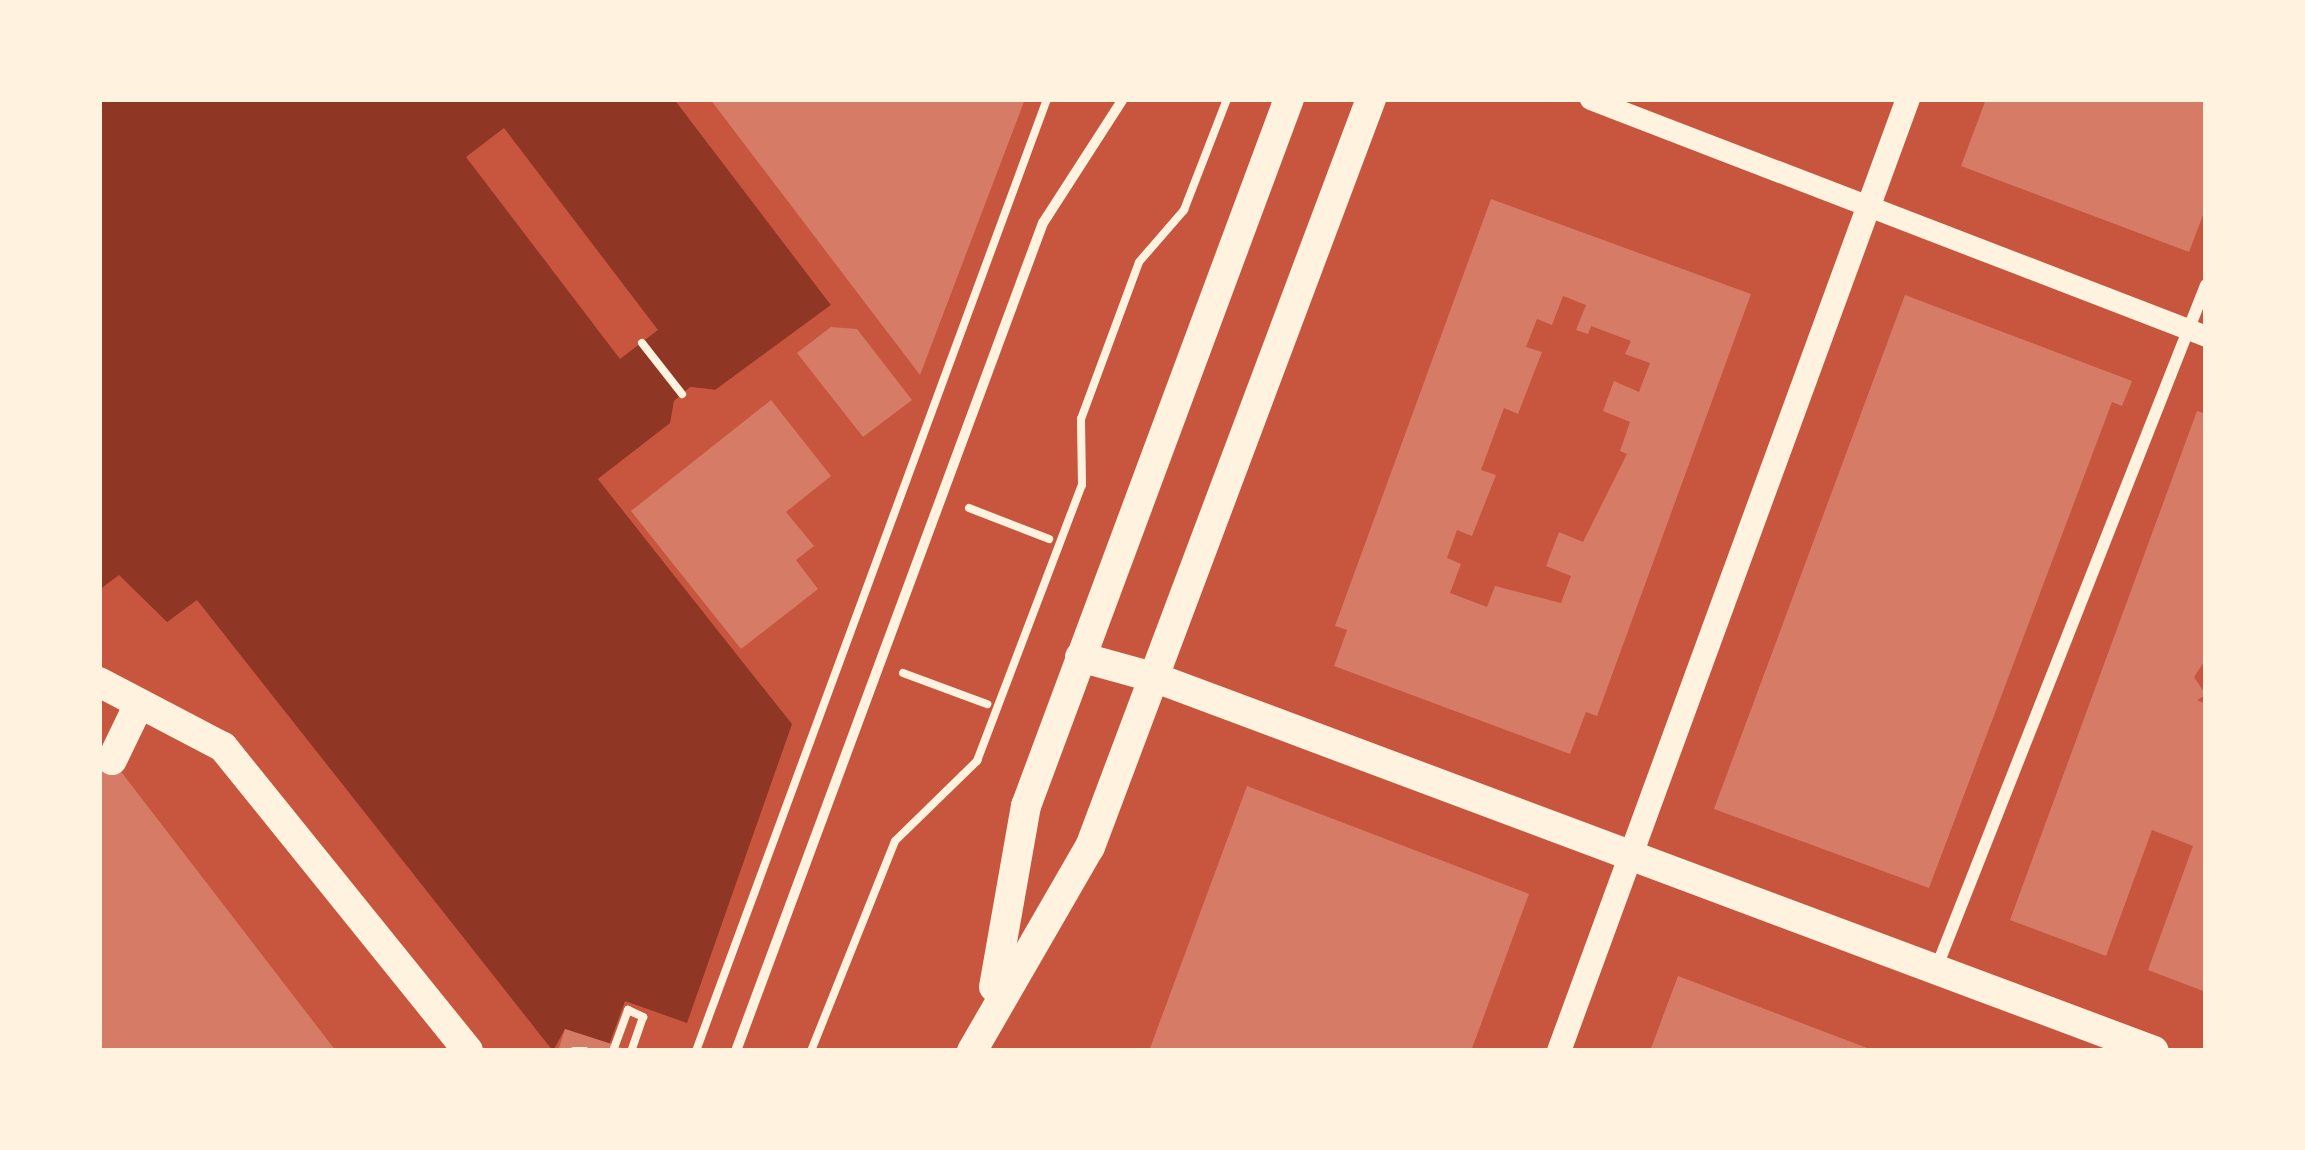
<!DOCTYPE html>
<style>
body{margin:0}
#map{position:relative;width:2305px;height:1150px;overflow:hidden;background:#c8553d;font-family:"Zilla Slab",serif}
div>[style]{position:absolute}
.water>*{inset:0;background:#8f3625}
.pier>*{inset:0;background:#c8553d}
.building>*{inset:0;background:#d67c66}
.path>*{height:8px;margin:-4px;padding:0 4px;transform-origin:4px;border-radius:4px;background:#fff3e0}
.pedestrian>*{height:10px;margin:-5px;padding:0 5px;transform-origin:5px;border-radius:5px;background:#fff3e0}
.minor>*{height:12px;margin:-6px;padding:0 6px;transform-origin:6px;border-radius:6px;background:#fff3e0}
.tertiary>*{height:21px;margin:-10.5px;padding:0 10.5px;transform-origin:10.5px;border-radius:10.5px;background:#fff3e0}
.secondary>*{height:24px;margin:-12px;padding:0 12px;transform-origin:12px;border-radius:12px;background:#fff3e0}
.primary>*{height:30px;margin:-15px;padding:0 15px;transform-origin:15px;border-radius:15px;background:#fff3e0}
span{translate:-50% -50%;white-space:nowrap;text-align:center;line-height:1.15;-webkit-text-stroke:12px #fff3e0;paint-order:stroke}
.frame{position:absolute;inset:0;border:102px solid #fff3e0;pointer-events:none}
</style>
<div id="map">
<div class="water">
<i style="clip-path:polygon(99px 99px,674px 99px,831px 305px,715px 390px,690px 387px,674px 401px,671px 423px,598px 479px,792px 724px,687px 1023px,625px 1001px,609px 1045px,565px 1029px,553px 1051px,197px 600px,167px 622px,119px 575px,99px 590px)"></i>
</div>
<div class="pier">
<i style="clip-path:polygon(674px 99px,837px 306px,718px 396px,692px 393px,679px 404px,675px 427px,606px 480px,792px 724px,598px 479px,670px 423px,674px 401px,691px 387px,716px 390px,831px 305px)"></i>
<i style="clip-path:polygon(504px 128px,658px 330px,620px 359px,466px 157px)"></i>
</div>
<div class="building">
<i style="clip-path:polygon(710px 99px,1025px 99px,920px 375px)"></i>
<i style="clip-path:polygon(1986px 99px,2206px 99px,2206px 207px,2189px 252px,1961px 166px)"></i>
<i style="clip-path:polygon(evenodd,1491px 199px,1751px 294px,1597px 716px,1586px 712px,1570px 754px,1334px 666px,1347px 630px,1335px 626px,1491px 199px,1563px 296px,1586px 305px,1576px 330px,1588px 334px,1591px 326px,1631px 341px,1625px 354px,1650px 363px,1639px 392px,1614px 381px,1603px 411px,1630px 422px,1620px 451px,1627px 454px,1583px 542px,1559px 532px,1546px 566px,1571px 576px,1561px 603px,1495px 586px,1487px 607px,1450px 593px,1461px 564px,1447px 558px,1457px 530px,1472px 536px,1496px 475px,1481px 470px,1504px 408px,1518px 414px,1542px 352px,1526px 347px,1537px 319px,1552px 325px,1563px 296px)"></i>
<i style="clip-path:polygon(1905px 295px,2132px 381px,2122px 406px,2112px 402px,1929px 888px,1714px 809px)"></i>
<i style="clip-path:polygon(831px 327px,857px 329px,912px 400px,863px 437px,797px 353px)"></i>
<i style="clip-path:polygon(771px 400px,831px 476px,786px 512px,814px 546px,796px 560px,818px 589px,741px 649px,631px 511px)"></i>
<i style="clip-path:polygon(2197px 411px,2206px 414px,2206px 659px,2194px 677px,2206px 695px,2197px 700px,2206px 704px,2206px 992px,2148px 970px,2193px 846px,2152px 830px,2106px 956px,2010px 920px)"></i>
<i style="clip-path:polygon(99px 744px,112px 760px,336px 1051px,99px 1051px)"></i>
<i style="clip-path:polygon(1247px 786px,1529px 894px,1471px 1051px,1149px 1051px)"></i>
<i style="clip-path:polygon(1678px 976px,1875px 1051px,1650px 1051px)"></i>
<i style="clip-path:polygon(565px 1029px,615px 1045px,629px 1051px,558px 1051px)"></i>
</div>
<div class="path">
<i style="left:642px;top:343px;width:65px;rotate:51.9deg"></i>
<i style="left:969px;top:508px;width:86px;rotate:21.2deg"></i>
<i style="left:903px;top:673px;width:90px;rotate:20.3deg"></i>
<i style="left:574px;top:1051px;width:11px"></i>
<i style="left:613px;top:1051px;width:44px;rotate:-69.9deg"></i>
<i style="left:628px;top:1010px;width:17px;rotate:25deg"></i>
<i style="left:643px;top:1017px;width:36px;rotate:109deg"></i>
<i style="left:696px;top:1051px;width:1015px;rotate:-69.76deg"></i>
<i style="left:811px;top:1051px;width:226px;rotate:-68.2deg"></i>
<i style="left:895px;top:841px;width:115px;rotate:-44.3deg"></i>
<i style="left:977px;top:761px;width:295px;rotate:-69.2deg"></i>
<i style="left:1082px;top:485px;width:66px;rotate:-90.9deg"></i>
<i style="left:1081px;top:419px;width:167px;rotate:-69.7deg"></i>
<i style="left:1139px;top:262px;width:69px;rotate:-49.1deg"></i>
<i style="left:1184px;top:210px;width:119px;rotate:-68.8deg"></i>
</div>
<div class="pedestrian">
<i style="left:736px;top:1051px;width:883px;rotate:-69.66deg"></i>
<i style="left:1043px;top:223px;width:148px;rotate:-57.2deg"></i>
</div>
<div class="minor">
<i style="left:1936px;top:969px;width:735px;rotate:-68.46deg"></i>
</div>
<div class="tertiary">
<i style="left:1590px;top:99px;width:660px;rotate:21.04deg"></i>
</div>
<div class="secondary">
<i style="left:1559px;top:1051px;width:1014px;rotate:-69.87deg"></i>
</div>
<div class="primary">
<i style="left:1080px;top:657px;width:79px;rotate:15.4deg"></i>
<i style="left:1156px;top:678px;width:1065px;rotate:20.49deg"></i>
<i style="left:99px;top:682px;width:140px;rotate:27.7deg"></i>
<i style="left:223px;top:747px;width:390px;rotate:51.1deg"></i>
<i style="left:112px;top:760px;width:62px;rotate:-64.3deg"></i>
<i style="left:994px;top:987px;width:184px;rotate:-80deg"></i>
<i style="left:1026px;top:806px;width:754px;rotate:-69.6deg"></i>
<i style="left:972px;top:1051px;width:236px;rotate:-60deg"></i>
<i style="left:1090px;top:847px;width:799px;rotate:-69.41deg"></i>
</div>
<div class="frame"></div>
</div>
